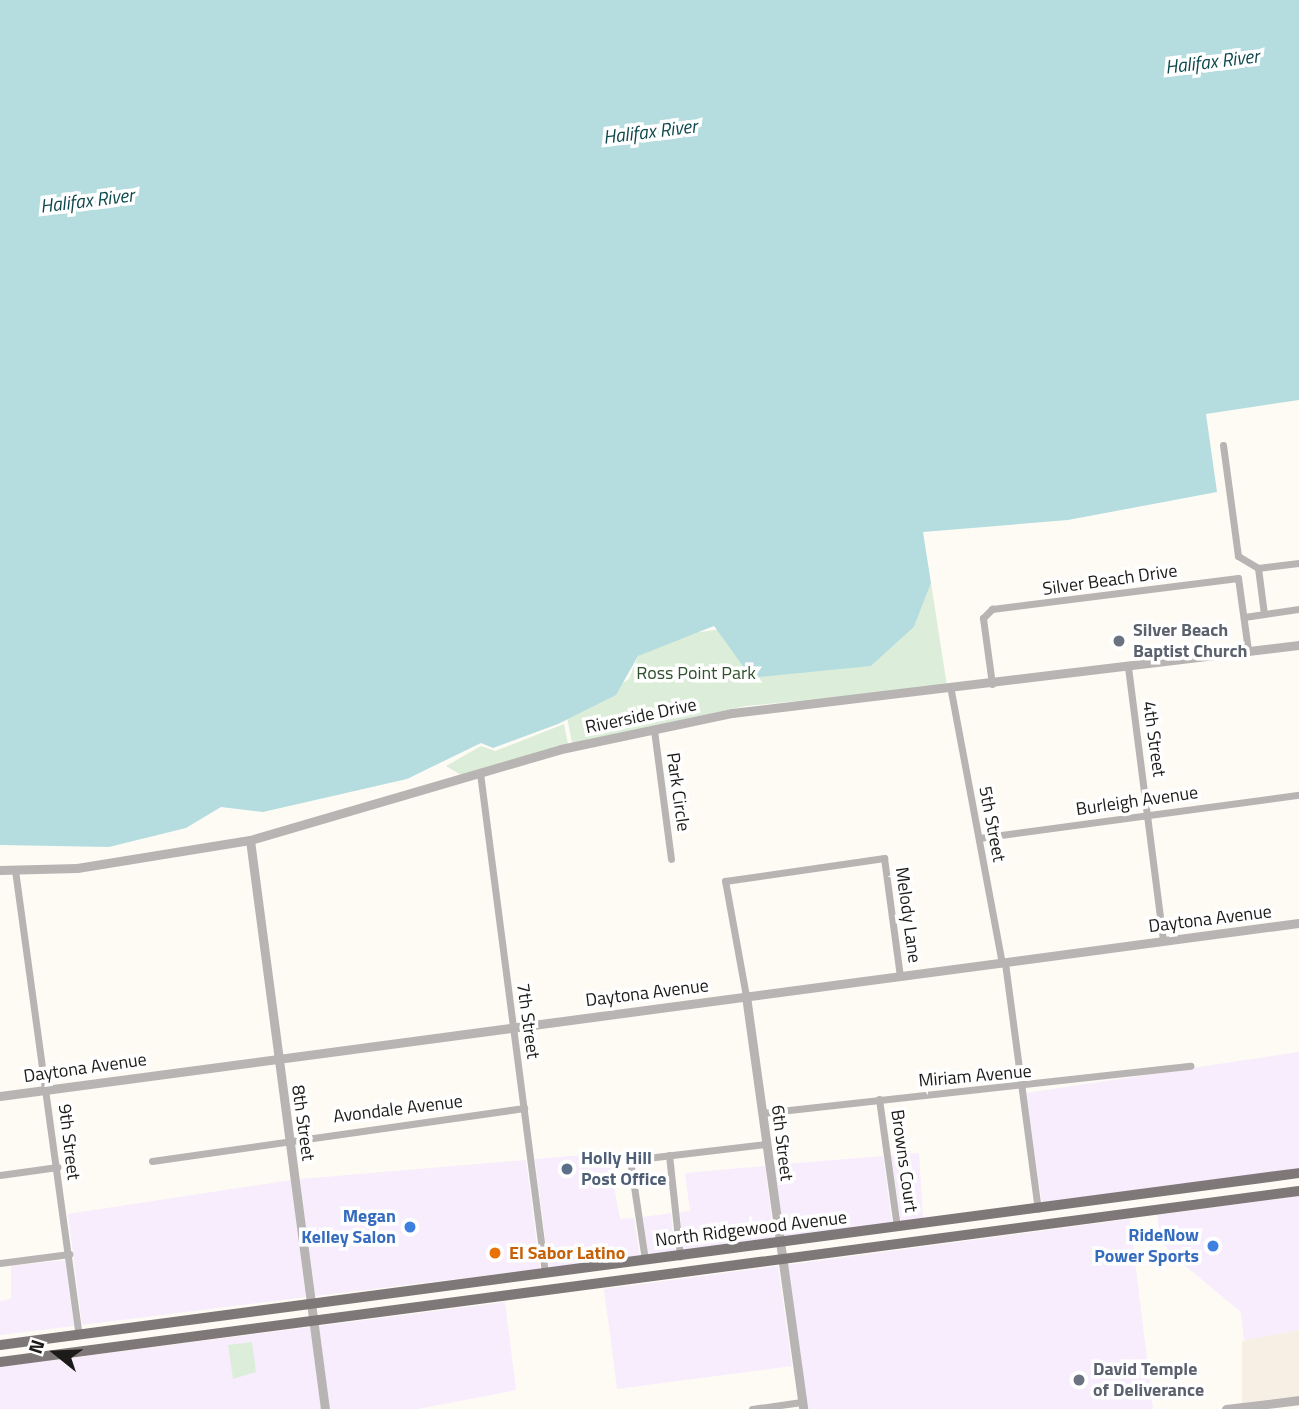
<!DOCTYPE html>
<style>
body{margin:0}
#map{position:relative;width:1299px;height:1409px;overflow:hidden;background:#fefbf5;font-family:"Titillium Web",sans-serif}
div>[style]{position:absolute}
.commercial>*{inset:0;background:#f7edfd}
.built>*{inset:0;background:#f7efe3}
.green>*{inset:0;background:#dceed9}
.water>*{inset:0;background:#b5dddf}
.minor>*{height:7px;margin:-3.5px;padding:0 3.5px;transform-origin:3.5px;border-radius:3.5px;background:#b7b4b3}
.tertiary>*{height:9px;margin:-4.5px;padding:0 4.5px;transform-origin:4.5px;border-radius:4.5px;background:#b7b4b3}
.primary>*{height:10px;margin:-5px;padding:0 5px;transform-origin:5px;border-radius:5px;background:#7e7978}
.dots>*{width:19px;height:19px;translate:-50% -50%;box-sizing:border-box;border:4px solid #fff;border-radius:50%}
span{translate:-50% -50%;white-space:nowrap;text-align:center;line-height:1.15;-webkit-text-stroke:7px #fff;paint-order:stroke}
.street-label{font-size:18px;color:#1c1b19}
.worship-label{font-size:18px;color:#5b616d;font-weight:700}
.left{translate:0 -50%;text-align:left}
.park-label{font-size:18px;color:#2f512c}
.service-label{font-size:18px;color:#4e5e75;font-weight:700}
.shop-label{font-size:18px;color:#366cbe;font-weight:700}
.right{translate:-100% -50%;text-align:right}
.food-label{font-size:18px;color:#c56008;font-weight:700}
.water-label{font-size:19px;color:#0c484b;font-style:italic}
.north{position:absolute;left:21px;top:1318px;width:70px;height:70px;-webkit-text-stroke:5px #fff;paint-order:stroke;rotate:288deg;font-size:19px;font-weight:700;line-height:28px;text-align:center;color:#1c1b19}
.north::after{content:'';display:block;margin:auto;width:24px;height:32px;background:#1c1b19;clip-path:polygon(50% 0,100% 100%,50% 72%,0 100%)}
</style>
<div id="map">
<div class="commercial">
<i style="clip-path:polygon(1299px 1052px,1299px 1169px,1042px 1204px,1026px 1093px)"></i>
<i style="clip-path:polygon(608px 1153px,620px 1219px,634px 1218px,640px 1257px,549px 1268px,535px 1159px)"></i>
<i style="clip-path:polygon(919px 1153px,923px 1219px,901px 1222px,891px 1155px)"></i>
<i style="clip-path:polygon(883px 1156px,892px 1223px,783px 1237px,773px 1165px)"></i>
<i style="clip-path:polygon(526px 1160px,540px 1269px,315px 1296px,300px 1179px)"></i>
<i style="clip-path:polygon(765px 1166px,774px 1239px,683px 1251px,680px 1212px,690px 1211px,685px 1173px)"></i>
<i style="clip-path:polygon(291px 1180px,306px 1297px,82px 1325px,68px 1214px)"></i>
<i style="clip-path:polygon(1299px 1196px,1299px 1330px,1244px 1341px,1241px 1312px,1172px 1255px,1160px 1238px,1157px 1215px)"></i>
<i style="clip-path:polygon(671px 1213px,675px 1252px,648px 1255px,643px 1217px)"></i>
<i style="clip-path:polygon(1130px 1219px,1153px 1409px,807px 1409px,786px 1265px)"></i>
<i style="clip-path:polygon(65px 1260px,74px 1326px,0 1335px,0 1301px,11px 1299px,11px 1266px)"></i>
<i style="clip-path:polygon(778px 1266px,792px 1366px,617px 1389px,604px 1289px)"></i>
<i style="clip-path:polygon(505px 1302px,516px 1390px,418px 1409px,330px 1409px,319px 1326px)"></i>
<i style="clip-path:polygon(310px 1327px,321px 1409px,0 1409px,0 1367px)"></i>
</div>
<div class="built">
<i style="clip-path:polygon(1299px 1330px,1299px 1396px,1242px 1403px,1242px 1341px)"></i>
</div>
<div class="green">
<i style="clip-path:polygon(931px 583px,947px 686px,746px 706px,572px 743px,567px 717px,629px 679px,638px 656px,679px 635px,722px 629px,745px 669px,871px 666px,914px 627px)"></i>
<i style="clip-path:polygon(564px 724px,568px 744px,461px 775px,446px 766px,481px 746px,495px 751px)"></i>
<i style="clip-path:polygon(252px 1342px,256px 1372px,233px 1379px,228px 1345px)"></i>
</div>
<div class="water">
<i style="clip-path:polygon(0 0,1299px 0,1299px 400px,1206px 414px,1217px 492px,1068px 520px,923px 532px,931px 583px,914px 627px,871px 666px,759px 677px,745px 669px,714px 626px,638px 656px,616px 695px,558px 724px,493px 748px,481px 743px,407px 779px,263px 812px,221px 807px,186px 828px,109px 847px,0 845px)"></i>
</div>
<div class="minor">
<i style="left:1223px;top:445px;width:112px;rotate:82.3deg"></i>
<i style="left:1238px;top:556px;width:23px;rotate:31deg"></i>
<i style="left:1258px;top:568px;width:41px;rotate:-7deg"></i>
<i style="left:1258px;top:568px;width:46px;rotate:82.6deg"></i>
<i style="left:1244px;top:617px;width:56px;rotate:-8.3deg"></i>
<i style="left:1128px;top:667px;width:276px;rotate:82.7deg"></i>
<i style="left:992px;top:684px;width:67px;rotate:-97.8deg"></i>
<i style="left:983px;top:618px;width:13px;rotate:-45deg"></i>
<i style="left:992px;top:609px;width:248px;rotate:-7.2deg"></i>
<i style="left:1238px;top:578px;width:73px;rotate:82.1deg"></i>
<i style="left:951px;top:691px;width:277px;rotate:79.4deg"></i>
<i style="left:654px;top:730px;width:130px;rotate:82.5deg"></i>
<i style="left:480px;top:773px;width:504px;rotate:82.59deg"></i>
<i style="left:979px;top:838px;width:323px;rotate:-7.7deg"></i>
<i style="left:15px;top:870px;width:469px;rotate:82.2deg"></i>
<i style="left:1005px;top:963px;width:248px;rotate:82.4deg"></i>
<i style="left:746px;top:996px;width:117px;rotate:-100.3deg"></i>
<i style="left:725px;top:881px;width:161px;rotate:-8.2deg"></i>
<i style="left:884px;top:858px;width:119px;rotate:82.3deg"></i>
<i style="left:879px;top:1099px;width:129px;rotate:82deg"></i>
<i style="left:762px;top:1113px;width:431px;rotate:-6.3deg"></i>
<i style="left:669px;top:1155px;width:102px;rotate:83.8deg"></i>
<i style="left:152px;top:1161px;width:376px;rotate:-8.1deg"></i>
<i style="left:0;top:1175px;width:58px;rotate:-8deg"></i>
<i style="left:645px;top:1260px;width:101px;rotate:-98.5deg"></i>
<i style="left:630px;top:1160px;width:137px;rotate:-6.7deg"></i>
<i style="left:0;top:1263px;width:70px;rotate:-7.4deg"></i>
<i style="left:752px;top:1409px;width:50px;rotate:-8deg"></i>
</div>
<div class="tertiary">
<i style="left:250px;top:840px;width:574px;rotate:82.49deg"></i>
<i style="left:0;top:870px;width:77px;rotate:-1.5deg"></i>
<i style="left:77px;top:868px;width:175px;rotate:-9.2deg"></i>
<i style="left:250px;top:840px;width:324px;rotate:-16.3deg"></i>
<i style="left:561px;top:749px;width:175px;rotate:-11.9deg"></i>
<i style="left:732px;top:713px;width:571px;rotate:-6.84deg"></i>
<i style="left:746px;top:996px;width:417px;rotate:82.1deg"></i>
<i style="left:0;top:1096px;width:1310px;rotate:-7.59deg"></i>
<i style="left:1226px;top:1409px;width:74px;rotate:-7deg"></i>
</div>
<div class="primary">
<i style="left:0;top:1345px;width:1310px;rotate:-7.54deg"></i>
<i style="left:0;top:1362px;width:1310px;rotate:-7.5deg"></i>
</div>
<div class="dots">
<i style="left:1119px;top:641px;background:#6b7280"></i>
<i style="left:567px;top:1169px;background:#5c6f8a"></i>
<i style="left:410px;top:1227px;background:#3f7fe0"></i>
<i style="left:1213px;top:1246px;background:#3f7fe0"></i>
<i style="left:495px;top:1253px;background:#e8710a"></i>
<i style="left:1079px;top:1380px;background:#6b7280"></i>
</div>
<div class="street-label">
<span style="left:1110px;top:580px;rotate:-8deg">Silver Beach Drive</span>
<span style="left:641px;top:716px;rotate:-12deg">Riverside Drive</span>
<span style="left:1154px;top:739px;rotate:82deg">4th Street</span>
<span style="left:678px;top:792px;rotate:82deg">Park Circle</span>
<span style="left:1137px;top:801px;rotate:-8deg">Burleigh Avenue</span>
<span style="left:992px;top:824px;rotate:79deg">5th Street</span>
<span style="left:908px;top:915px;rotate:82deg">Melody Lane</span>
<span style="left:1210px;top:919px;rotate:-7deg">Daytona Avenue</span>
<span style="left:647px;top:993px;rotate:-7deg">Daytona Avenue</span>
<span style="left:528px;top:1021px;rotate:82deg">7th Street</span>
<span style="left:85px;top:1068px;rotate:-8deg">Daytona Avenue</span>
<span style="left:975px;top:1076px;rotate:-5deg">Miriam Avenue</span>
<span style="left:398px;top:1109px;rotate:-7deg">Avondale Avenue</span>
<span style="left:303px;top:1123px;rotate:82deg">8th Street</span>
<span style="left:69px;top:1142px;rotate:83deg">9th Street</span>
<span style="left:782px;top:1143px;rotate:83deg">6th Street</span>
<span style="left:904px;top:1161px;rotate:82deg">Browns Court</span>
<span style="left:751px;top:1229px;rotate:-7deg">North Ridgewood Avenue</span>
</div>
<div class="worship-label">
<span class="left" style="left:1133px;top:641px">Silver Beach<br>Baptist Church</span>
<span class="left" style="left:1093px;top:1380px">David Temple<br>of Deliverance</span>
</div>
<div class="park-label">
<span style="left:696px;top:673px">Ross Point Park</span>
</div>
<div class="service-label">
<span class="left" style="left:581px;top:1169px">Holly Hill<br>Post Office</span>
</div>
<div class="shop-label">
<span class="right" style="left:396px;top:1227px">Megan<br>Kelley Salon</span>
<span class="right" style="left:1199px;top:1246px">RideNow<br>Power Sports</span>
</div>
<div class="food-label">
<span class="left" style="left:509px;top:1253px">El Sabor Latino</span>
</div>
<div class="water-label">
<span style="left:1212px;top:61px;rotate:-7deg">Halifax River</span>
<span style="left:650px;top:131px;rotate:-7deg">Halifax River</span>
<span style="left:87px;top:200px;rotate:-7deg">Halifax River</span>
</div>
<div class="north">N</div>
</div>
